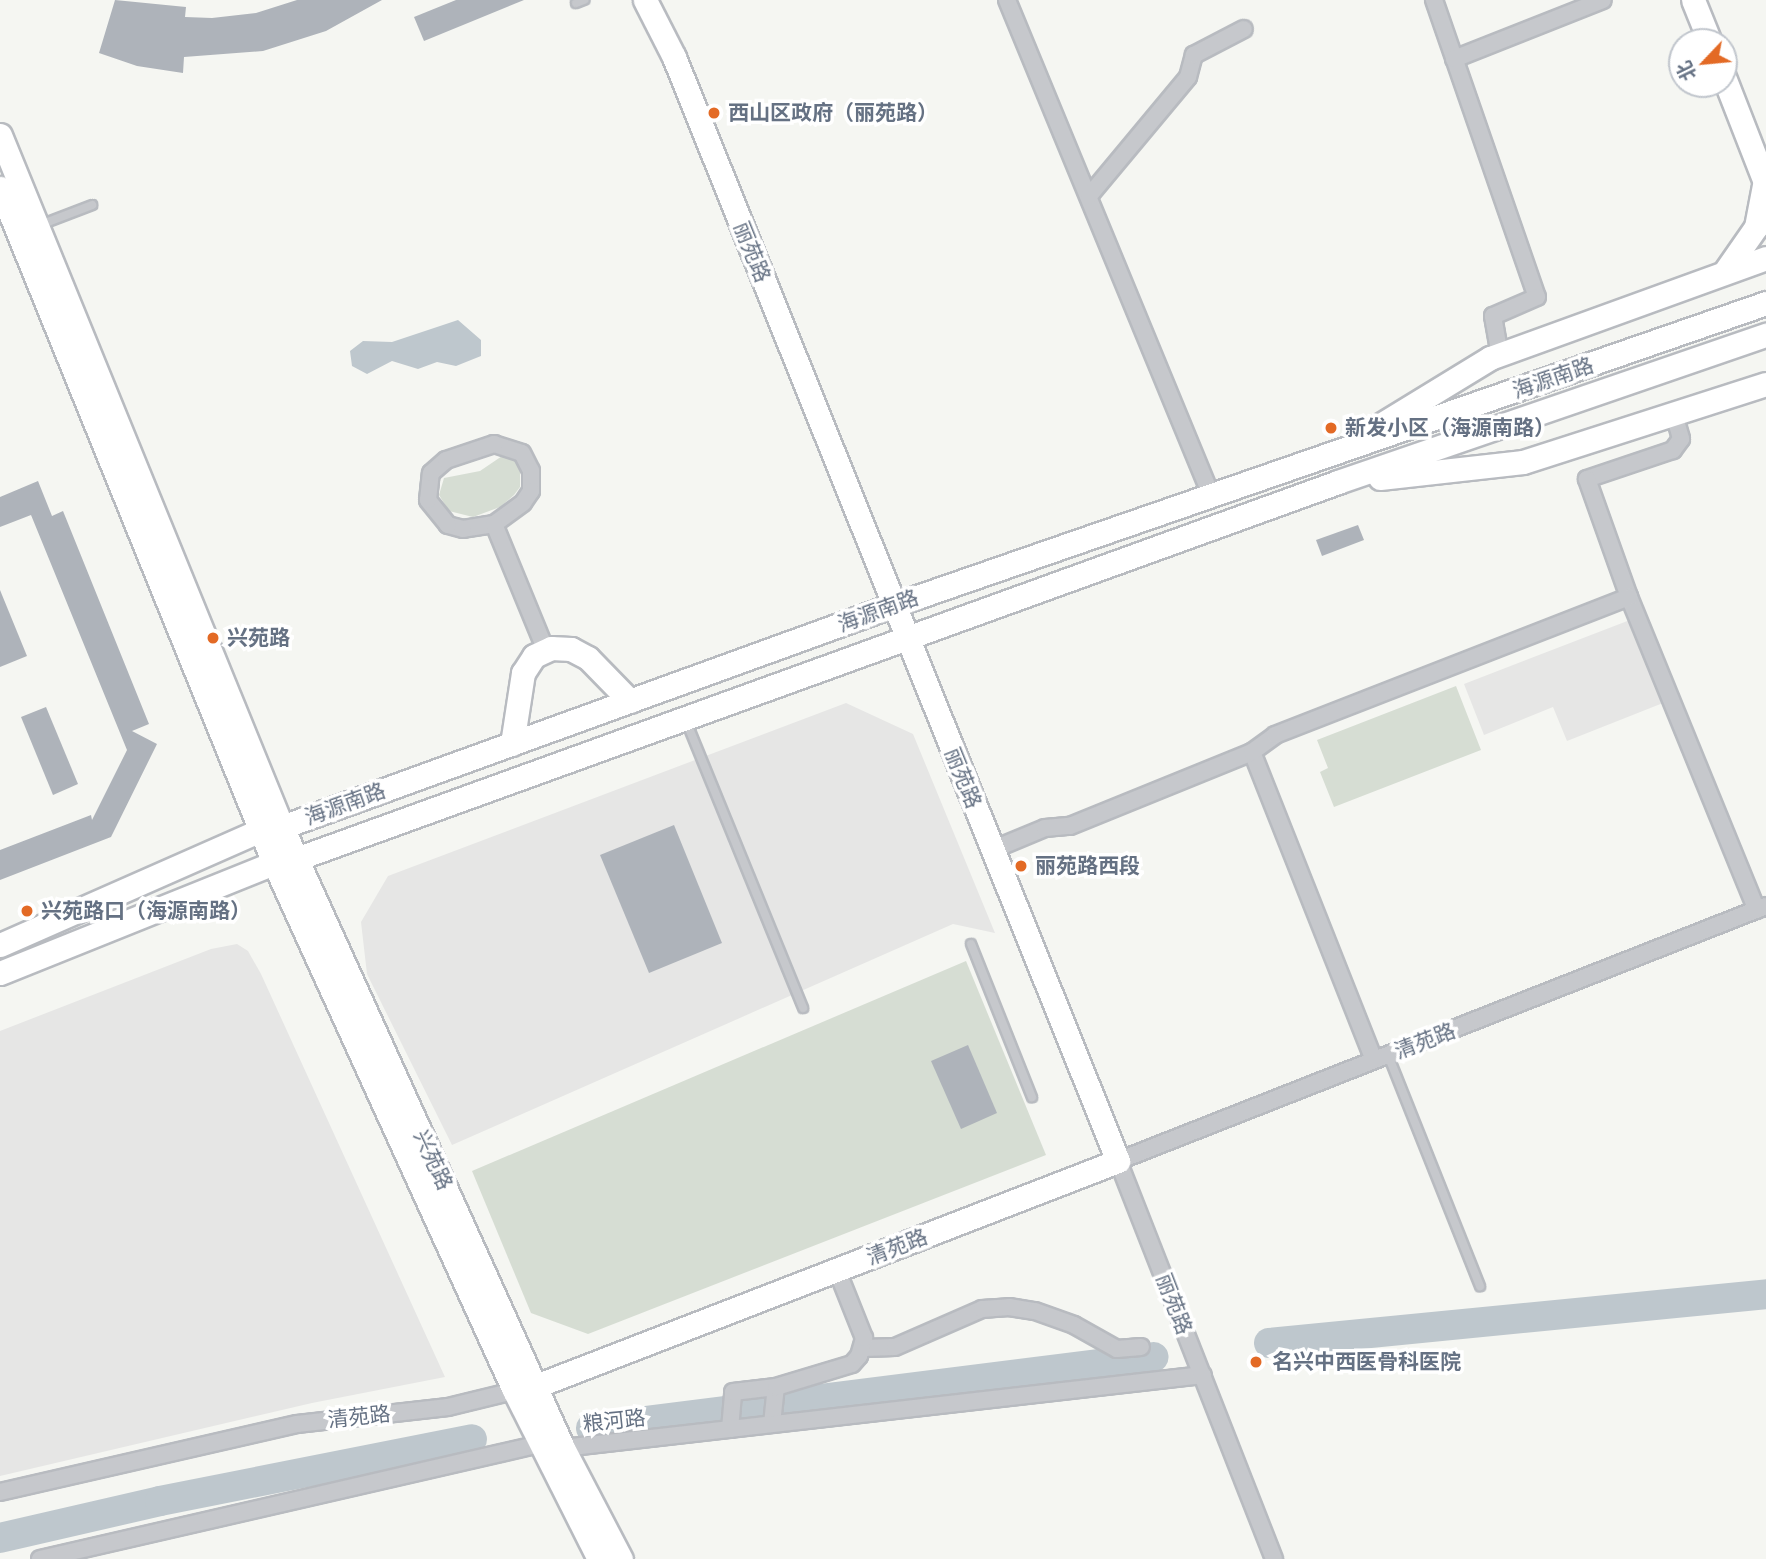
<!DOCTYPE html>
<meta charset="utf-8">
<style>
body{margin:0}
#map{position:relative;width:1766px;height:1559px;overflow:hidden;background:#f5f6f2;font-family:"PT Sans Narrow","Noto Sans SC",sans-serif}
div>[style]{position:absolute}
.built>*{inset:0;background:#e6e6e5}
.green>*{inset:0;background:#d6ddd3}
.water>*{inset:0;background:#bec7cd}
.river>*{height:30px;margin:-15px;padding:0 15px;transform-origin:15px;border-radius:15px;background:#bec7cd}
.building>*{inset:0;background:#aeb3ba}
.roads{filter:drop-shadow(2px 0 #b8bbc0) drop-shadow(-2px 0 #b8bbc0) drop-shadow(0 2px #b8bbc0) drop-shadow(0 -2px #b8bbc0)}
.lane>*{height:8px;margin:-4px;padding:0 4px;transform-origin:4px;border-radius:4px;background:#c6c8cc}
.street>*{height:16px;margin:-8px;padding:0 8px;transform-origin:8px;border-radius:8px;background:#c6c8cc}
.secondary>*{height:23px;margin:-11.5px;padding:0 11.5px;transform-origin:11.5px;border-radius:11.5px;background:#fff}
.dots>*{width:19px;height:19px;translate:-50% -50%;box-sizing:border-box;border:4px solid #fff;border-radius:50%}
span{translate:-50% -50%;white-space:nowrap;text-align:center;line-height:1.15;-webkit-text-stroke:7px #fff;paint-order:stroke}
.poi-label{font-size:21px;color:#657183;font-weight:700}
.left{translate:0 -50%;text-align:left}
.street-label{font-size:21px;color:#657183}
.north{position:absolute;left:1668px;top:28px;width:70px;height:70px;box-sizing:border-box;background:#fff;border:2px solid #c1c6cd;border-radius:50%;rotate:244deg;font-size:19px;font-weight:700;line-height:28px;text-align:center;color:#657183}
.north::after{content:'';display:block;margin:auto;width:24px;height:32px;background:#e36a25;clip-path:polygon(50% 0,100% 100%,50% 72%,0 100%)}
</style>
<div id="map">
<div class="built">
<i style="clip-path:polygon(1630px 620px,1663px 703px,1567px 741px,1553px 707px,1484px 735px,1464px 684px)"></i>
<i style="clip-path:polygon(846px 703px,913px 734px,995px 933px,953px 924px,452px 1145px,367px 974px,361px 922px,388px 876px)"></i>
<i style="clip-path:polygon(237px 944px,248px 951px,261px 974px,445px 1377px,312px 1403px,0 1476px,0 1031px,211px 949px)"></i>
</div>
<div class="green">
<i style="clip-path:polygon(508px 452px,520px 468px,520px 487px,514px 495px,500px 507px,473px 517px,449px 511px,439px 495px,444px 478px,480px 471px)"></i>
<i style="clip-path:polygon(1456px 686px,1481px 750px,1334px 807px,1320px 772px,1328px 768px,1317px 740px)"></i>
<i style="clip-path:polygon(966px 961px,1046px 1155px,588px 1334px,531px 1313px,472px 1171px)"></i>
</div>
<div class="water">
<i style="clip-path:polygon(458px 320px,481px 340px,481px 356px,456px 366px,437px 362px,418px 369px,392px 361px,367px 374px,352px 366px,350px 351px,363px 341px,392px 342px)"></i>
</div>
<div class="river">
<i style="left:1269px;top:1343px;width:499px;rotate:-5.6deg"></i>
<i style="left:591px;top:1428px;width:567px;rotate:-7.19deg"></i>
<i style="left:0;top:1538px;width:164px;rotate:-13deg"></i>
<i style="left:160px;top:1501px;width:318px;rotate:-11.2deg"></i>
</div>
<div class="building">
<i style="clip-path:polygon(115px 0,186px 7px,185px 17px,212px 18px,256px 13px,297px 0,382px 0,326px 31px,263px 51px,184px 57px,183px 73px,137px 66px,99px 53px)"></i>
<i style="clip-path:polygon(456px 0,524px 0,424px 41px,414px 17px)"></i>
<i style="clip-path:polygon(38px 481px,52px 516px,63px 511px,149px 724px,132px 731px,157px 744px,111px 837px,0 880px,0 850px,91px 815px,92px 820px,127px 750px,31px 515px,0 527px,0 497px)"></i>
<i style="clip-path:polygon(1358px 525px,1364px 540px,1322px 556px,1316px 540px)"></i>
<i style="clip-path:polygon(0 590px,27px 656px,0 667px)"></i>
<i style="clip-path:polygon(46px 707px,78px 784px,53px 795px,21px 717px)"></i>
<i style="clip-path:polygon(674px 825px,722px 943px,649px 973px,600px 855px)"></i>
<i style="clip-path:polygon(968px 1045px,997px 1113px,961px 1129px,931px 1061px)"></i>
</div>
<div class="roads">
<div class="lane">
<i style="left:576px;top:3px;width:9px;rotate:-21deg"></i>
<i style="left:40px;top:225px;width:56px;rotate:-21deg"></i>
<i style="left:686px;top:721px;width:310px;rotate:67.8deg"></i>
<i style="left:971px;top:944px;width:165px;rotate:68.3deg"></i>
<i style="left:1388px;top:1055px;width:249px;rotate:68.3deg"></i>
</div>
<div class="street">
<i style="left:1007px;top:0;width:535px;rotate:67.6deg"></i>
<i style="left:1434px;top:0;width:314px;rotate:70.9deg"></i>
<i style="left:1537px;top:297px;width:48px;rotate:156.6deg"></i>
<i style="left:1493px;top:316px;width:40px;rotate:80deg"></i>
<i style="left:1454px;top:59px;width:160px;rotate:-21.6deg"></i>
<i style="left:1089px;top:196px;width:155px;rotate:-50.2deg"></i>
<i style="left:1188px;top:77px;width:23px;rotate:-75deg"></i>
<i style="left:1194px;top:55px;width:56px;rotate:-27.5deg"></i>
<i style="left:1674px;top:414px;width:26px;rotate:74deg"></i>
<i style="left:1681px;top:439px;width:14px;rotate:126deg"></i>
<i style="left:1673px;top:450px;width:91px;rotate:161.4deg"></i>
<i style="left:1587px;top:479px;width:125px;rotate:70.4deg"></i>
<i style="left:1629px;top:597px;width:338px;rotate:67.8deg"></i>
<i style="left:494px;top:444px;width:29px;rotate:18deg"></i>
<i style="left:522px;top:453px;width:20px;rotate:63deg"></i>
<i style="left:531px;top:471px;width:20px;rotate:90deg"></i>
<i style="left:531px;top:491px;width:14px;rotate:124deg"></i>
<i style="left:523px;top:503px;width:36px;rotate:144deg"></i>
<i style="left:494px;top:524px;width:31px;rotate:171deg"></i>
<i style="left:463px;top:529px;width:16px;rotate:-165deg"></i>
<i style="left:448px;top:525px;width:32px;rotate:-129deg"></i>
<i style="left:428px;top:500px;width:27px;rotate:-84deg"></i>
<i style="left:431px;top:473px;width:20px;rotate:-41deg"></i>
<i style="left:446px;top:460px;width:51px;rotate:-18.4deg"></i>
<i style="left:494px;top:524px;width:137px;rotate:67.7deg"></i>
<i style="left:1252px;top:752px;width:331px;rotate:68.4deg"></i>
<i style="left:992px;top:850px;width:57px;rotate:-22.5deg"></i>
<i style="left:1045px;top:828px;width:25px;rotate:-5deg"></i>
<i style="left:1070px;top:826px;width:196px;rotate:-22.1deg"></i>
<i style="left:1252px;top:752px;width:29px;rotate:-36deg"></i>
<i style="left:1275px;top:735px;width:380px;rotate:-21.3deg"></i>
<i style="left:863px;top:1348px;width:32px;rotate:-2deg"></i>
<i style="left:895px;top:1347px;width:95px;rotate:-23.6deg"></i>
<i style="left:982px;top:1309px;width:27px;rotate:-4deg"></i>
<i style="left:1009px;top:1307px;width:26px;rotate:9deg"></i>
<i style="left:1035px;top:1311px;width:41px;rotate:19.7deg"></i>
<i style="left:1074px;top:1325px;width:49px;rotate:29.2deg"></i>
<i style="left:1117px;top:1349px;width:24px;rotate:-5deg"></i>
<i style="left:772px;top:1424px;width:37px;rotate:-84deg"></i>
<i style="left:730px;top:1429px;width:37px;rotate:-85deg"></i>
<i style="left:733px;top:1392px;width:43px;rotate:-6.6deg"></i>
<i style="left:776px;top:1387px;width:79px;rotate:-16.8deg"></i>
<i style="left:852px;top:1364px;width:11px;rotate:-49deg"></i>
<i style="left:859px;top:1356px;width:19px;rotate:-74deg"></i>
<i style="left:864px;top:1338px;width:73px;rotate:-111.7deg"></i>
<i style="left:0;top:1492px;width:305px;rotate:-12.9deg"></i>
<i style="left:297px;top:1424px;width:152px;rotate:-6.4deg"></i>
<i style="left:448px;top:1407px;width:76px;rotate:-13.7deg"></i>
<i style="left:40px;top:1559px;width:513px;rotate:-12.95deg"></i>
<i style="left:540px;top:1444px;width:23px;rotate:10deg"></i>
<i style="left:563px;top:1448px;width:644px;rotate:-6.51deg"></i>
<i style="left:1274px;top:1559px;width:427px;rotate:-111.4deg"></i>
<i style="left:1118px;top:1161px;width:696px;rotate:-21.48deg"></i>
</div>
<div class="secondary">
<i style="left:1693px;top:0;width:45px;rotate:68deg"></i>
<i style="left:1724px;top:77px;width:116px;rotate:68.7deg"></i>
<i style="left:0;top:135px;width:747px;rotate:67.83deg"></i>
<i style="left:282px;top:827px;width:682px;rotate:65.65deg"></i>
<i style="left:563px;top:1448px;width:125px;rotate:62.4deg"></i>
<i style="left:0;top:188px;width:728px;rotate:67.91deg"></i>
<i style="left:274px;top:863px;width:579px;rotate:65.52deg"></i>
<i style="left:514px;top:1390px;width:189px;rotate:63.3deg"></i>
<i style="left:1726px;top:270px;width:52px;rotate:-55.1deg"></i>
<i style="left:1756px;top:227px;width:48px;rotate:-79.2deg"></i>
<i style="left:1364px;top:435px;width:148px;rotate:-31.4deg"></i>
<i style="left:1490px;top:358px;width:294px;rotate:-19.9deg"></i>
<i style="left:1380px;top:478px;width:144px;rotate:-6.4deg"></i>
<i style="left:1523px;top:462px;width:255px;rotate:-17.8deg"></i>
<i style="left:512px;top:744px;width:72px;rotate:-81.2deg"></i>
<i style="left:523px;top:673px;width:20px;rotate:-57deg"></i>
<i style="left:534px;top:656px;width:19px;rotate:-25deg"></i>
<i style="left:551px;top:648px;width:20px;rotate:3deg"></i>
<i style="left:571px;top:649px;width:19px;rotate:28deg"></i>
<i style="left:588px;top:658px;width:60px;rotate:45.7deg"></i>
<i style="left:0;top:945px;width:285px;rotate:-23.8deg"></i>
<i style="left:261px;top:830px;width:21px;rotate:-8deg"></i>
<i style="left:282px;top:827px;width:651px;rotate:-19.94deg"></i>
<i style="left:894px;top:605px;width:923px;rotate:-19.1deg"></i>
<i style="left:0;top:973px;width:295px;rotate:-21.9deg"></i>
<i style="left:274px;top:863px;width:22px;rotate:-10deg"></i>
<i style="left:296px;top:859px;width:1108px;rotate:-19.89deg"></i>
<i style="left:1338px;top:482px;width:453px;rotate:-19deg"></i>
<i style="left:536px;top:1386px;width:624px;rotate:-21.14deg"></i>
<i style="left:1118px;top:1161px;width:1190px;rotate:-111.91deg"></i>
<i style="left:674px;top:57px;width:64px;rotate:-117deg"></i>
</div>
</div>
<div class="dots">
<i style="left:714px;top:113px;background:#e36a25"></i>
<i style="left:1331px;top:428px;background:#e36a25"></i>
<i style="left:213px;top:638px;background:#e36a25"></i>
<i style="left:1021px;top:866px;background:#e36a25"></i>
<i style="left:27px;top:911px;background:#e36a25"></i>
<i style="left:1256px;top:1362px;background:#e36a25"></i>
</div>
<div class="poi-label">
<span class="left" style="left:728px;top:113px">西山区政府（丽苑路）</span>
<span class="left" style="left:1345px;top:428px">新发小区（海源南路）</span>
<span class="left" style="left:227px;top:638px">兴苑路</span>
<span class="left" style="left:1035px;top:866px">丽苑路西段</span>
<span class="left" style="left:41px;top:911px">兴苑路口（海源南路）</span>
<span class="left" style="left:1272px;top:1362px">名兴中西医骨科医院</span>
</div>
<div class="street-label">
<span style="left:752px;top:252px;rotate:68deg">丽苑路</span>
<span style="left:1553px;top:378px;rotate:-19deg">海源南路</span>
<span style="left:878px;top:611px;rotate:-20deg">海源南路</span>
<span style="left:963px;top:778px;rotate:68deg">丽苑路</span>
<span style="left:345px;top:804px;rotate:-20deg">海源南路</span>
<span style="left:1425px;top:1041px;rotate:-21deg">清苑路</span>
<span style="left:433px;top:1160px;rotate:65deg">兴苑路</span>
<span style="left:897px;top:1247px;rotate:-21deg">清苑路</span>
<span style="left:1174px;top:1304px;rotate:69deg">丽苑路</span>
<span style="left:359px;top:1417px;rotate:-6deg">清苑路</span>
<span style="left:614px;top:1421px;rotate:-6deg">粮河路</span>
</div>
<div class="north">北</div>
</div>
